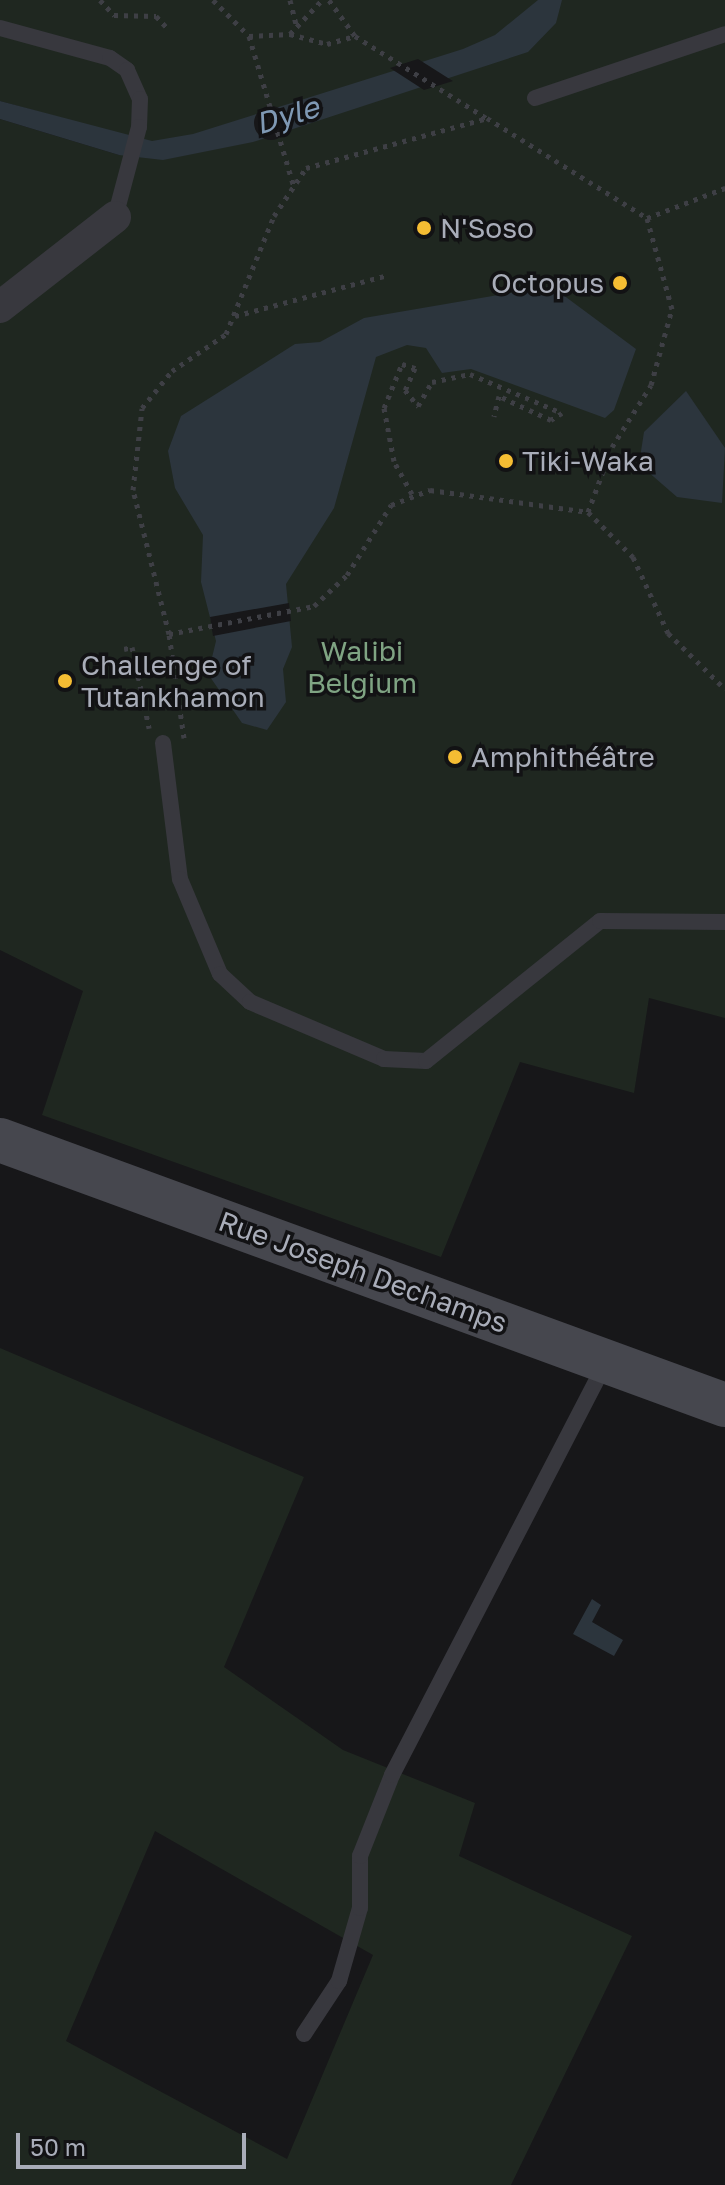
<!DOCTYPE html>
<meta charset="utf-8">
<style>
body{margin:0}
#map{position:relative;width:725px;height:2185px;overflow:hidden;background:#171719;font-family:"Golos Text",sans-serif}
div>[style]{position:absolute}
.green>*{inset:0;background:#1f2720}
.water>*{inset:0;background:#2c353d}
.pier>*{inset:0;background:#171719}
.round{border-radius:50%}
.path>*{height:5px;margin-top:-2.5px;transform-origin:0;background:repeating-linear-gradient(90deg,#3e3f45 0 4px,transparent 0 10px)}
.lane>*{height:16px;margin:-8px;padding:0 8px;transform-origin:8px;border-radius:8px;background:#38383e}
.street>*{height:32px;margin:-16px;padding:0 16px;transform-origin:16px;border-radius:16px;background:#38383e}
.secondary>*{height:44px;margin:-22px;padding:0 22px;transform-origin:22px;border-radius:22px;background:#46474e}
.dots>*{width:22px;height:22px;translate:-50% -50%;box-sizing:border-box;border:4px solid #121214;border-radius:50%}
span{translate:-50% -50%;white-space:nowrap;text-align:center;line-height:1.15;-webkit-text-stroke:7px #121214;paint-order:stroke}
.poi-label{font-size:28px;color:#a9adb9}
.left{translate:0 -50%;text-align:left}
.right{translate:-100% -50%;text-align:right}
.park-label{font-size:28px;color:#7fa483}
.street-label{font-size:28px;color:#a9adb9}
.water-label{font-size:30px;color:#7f99b4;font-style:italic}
.scale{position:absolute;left:16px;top:2133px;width:230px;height:36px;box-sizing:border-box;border:4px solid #a9adb9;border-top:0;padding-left:10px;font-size:24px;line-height:28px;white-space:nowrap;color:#a9adb9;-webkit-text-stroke:6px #121214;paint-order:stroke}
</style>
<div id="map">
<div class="green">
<i style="clip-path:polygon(0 0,725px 0,725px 1018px,649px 998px,634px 1093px,520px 1062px,441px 1257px,42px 1115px,83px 991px,0 950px,0 119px,119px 155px,123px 135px,0 101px)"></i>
<i style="clip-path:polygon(evenodd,0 1348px,304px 1477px,224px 1667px,343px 1750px,475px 1803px,459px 1856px,632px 1936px,511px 2185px,0 2185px,0 1348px,155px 1831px,373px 1955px,287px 2159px,66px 2041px,155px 1831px)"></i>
</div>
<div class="water">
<i style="clip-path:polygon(538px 0,562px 0,556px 23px,528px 52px,253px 142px,163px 160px,119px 155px,0 119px,0 101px,152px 141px,193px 134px,463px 49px,495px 35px)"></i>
<i style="clip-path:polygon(551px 286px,636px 349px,614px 410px,605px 418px,471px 369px,442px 373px,426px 348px,407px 345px,376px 357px,334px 508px,286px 584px,292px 647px,283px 669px,286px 702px,267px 730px,242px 723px,208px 674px,216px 641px,201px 582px,203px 535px,175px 488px,168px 451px,181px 416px,295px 344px,320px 342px,364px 318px)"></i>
<i style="clip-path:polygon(686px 391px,725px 448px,722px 503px,677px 497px,639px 464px,644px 432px)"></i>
<i style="clip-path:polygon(592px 1599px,601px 1605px,592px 1622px,623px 1640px,614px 1656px,573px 1634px)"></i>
</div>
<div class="pier">
<i style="clip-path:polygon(418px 59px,448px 78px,453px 81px,424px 90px,390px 68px)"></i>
<i class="round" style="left:254px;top:106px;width:34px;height:34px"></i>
<i style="clip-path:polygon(289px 603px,291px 621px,213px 636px,210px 617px)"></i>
</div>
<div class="path">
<i style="left:100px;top:0;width:21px;rotate:47deg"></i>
<i style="left:114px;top:15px;width:42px;rotate:1.4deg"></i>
<i style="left:156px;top:16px;width:19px;rotate:47deg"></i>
<i style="left:213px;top:0;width:51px;rotate:45deg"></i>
<i style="left:249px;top:36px;width:41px;rotate:-2.8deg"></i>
<i style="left:290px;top:34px;width:47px;rotate:-46.7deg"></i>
<i style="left:290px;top:0;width:29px;rotate:76deg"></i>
<i style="left:329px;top:0;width:44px;rotate:54.2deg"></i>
<i style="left:355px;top:36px;width:155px;rotate:32deg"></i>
<i style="left:290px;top:34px;width:38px;rotate:15deg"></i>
<i style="left:327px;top:44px;width:29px;rotate:-16deg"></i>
<i style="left:249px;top:36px;width:158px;rotate:73.4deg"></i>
<i style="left:235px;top:316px;width:158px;rotate:-15deg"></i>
<i style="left:412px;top:494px;width:38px;rotate:-119deg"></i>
<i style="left:394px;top:461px;width:54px;rotate:-100.7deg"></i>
<i style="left:384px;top:408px;width:48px;rotate:-67.8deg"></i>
<i style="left:402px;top:364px;width:14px;rotate:17deg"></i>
<i style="left:415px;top:368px;width:24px;rotate:114deg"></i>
<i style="left:405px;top:390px;width:21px;rotate:51deg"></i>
<i style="left:418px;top:406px;width:28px;rotate:-60deg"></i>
<i style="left:432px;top:382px;width:39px;rotate:-12deg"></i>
<i style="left:470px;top:374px;width:100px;rotate:23deg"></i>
<i style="left:562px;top:413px;width:13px;rotate:148deg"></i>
<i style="left:551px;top:420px;width:57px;rotate:-155.2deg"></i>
<i style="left:499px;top:396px;width:21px;rotate:104deg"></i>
<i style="left:588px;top:512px;width:69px;rotate:-69.7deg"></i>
<i style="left:612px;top:447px;width:73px;rotate:-57.8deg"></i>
<i style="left:651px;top:385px;width:79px;rotate:-74.6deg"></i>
<i style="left:672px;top:309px;width:94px;rotate:-105.4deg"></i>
<i style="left:647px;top:218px;width:84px;rotate:-21deg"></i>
<i style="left:169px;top:634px;width:148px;rotate:-10.9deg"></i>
<i style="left:314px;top:606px;width:45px;rotate:-43.2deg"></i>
<i style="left:347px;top:575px;width:83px;rotate:-57.8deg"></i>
<i style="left:391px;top:505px;width:42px;rotate:-21deg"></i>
<i style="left:430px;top:490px;width:160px;rotate:7.9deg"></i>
<i style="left:588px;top:512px;width:64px;rotate:45deg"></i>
<i style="left:633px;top:557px;width:84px;rotate:65.3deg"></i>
<i style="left:668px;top:633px;width:80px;rotate:44.5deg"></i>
<i style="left:124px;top:649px;width:8px;rotate:-14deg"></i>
<i style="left:132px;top:647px;width:83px;rotate:78.1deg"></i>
<i style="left:184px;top:738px;width:105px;rotate:-98.2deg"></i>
<i style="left:169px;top:634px;width:148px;rotate:-104deg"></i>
<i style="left:133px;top:490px;width:82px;rotate:-83.7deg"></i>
<i style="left:142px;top:408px;width:48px;rotate:-51deg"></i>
<i style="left:172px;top:371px;width:65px;rotate:-34.4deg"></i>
<i style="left:226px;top:334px;width:127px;rotate:-67.9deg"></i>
<i style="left:274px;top:216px;width:58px;rotate:-56.3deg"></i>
<i style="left:306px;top:168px;width:188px;rotate:-15.4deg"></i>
<i style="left:487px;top:118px;width:189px;rotate:32deg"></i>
</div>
<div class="lane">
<i style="left:0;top:28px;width:114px;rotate:15.3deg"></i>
<i style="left:110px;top:58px;width:21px;rotate:35deg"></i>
<i style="left:127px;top:70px;width:32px;rotate:66deg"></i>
<i style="left:140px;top:99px;width:28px;rotate:92deg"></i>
<i style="left:139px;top:127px;width:93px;rotate:104.9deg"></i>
<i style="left:535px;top:98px;width:200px;rotate:-18.6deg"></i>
<i style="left:163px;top:743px;width:137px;rotate:82.9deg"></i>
<i style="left:180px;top:879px;width:103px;rotate:67.2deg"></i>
<i style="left:220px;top:974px;width:41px;rotate:43deg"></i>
<i style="left:250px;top:1002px;width:146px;rotate:23deg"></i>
<i style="left:384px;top:1059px;width:42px;rotate:2.7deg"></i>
<i style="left:426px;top:1061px;width:223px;rotate:-38.8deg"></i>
<i style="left:600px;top:921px;width:125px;rotate:0.5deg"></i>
<i style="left:304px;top:2034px;width:64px;rotate:-56.6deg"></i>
<i style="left:339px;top:1981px;width:76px;rotate:-74deg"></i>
<i style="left:360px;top:1908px;width:52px;rotate:-90deg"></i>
<i style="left:360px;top:1856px;width:87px;rotate:-68.4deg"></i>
<i style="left:392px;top:1775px;width:465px;rotate:-62.6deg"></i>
</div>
<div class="street">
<i style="left:0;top:307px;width:146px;rotate:-38deg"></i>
</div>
<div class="secondary">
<i style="left:0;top:1140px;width:772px;rotate:20.08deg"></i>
</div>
<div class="dots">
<i style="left:424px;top:228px;background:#f5bd33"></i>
<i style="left:620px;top:283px;background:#f5bd33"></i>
<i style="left:506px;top:461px;background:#f5bd33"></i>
<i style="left:65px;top:681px;background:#f5bd33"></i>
<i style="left:455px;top:757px;background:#f5bd33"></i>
</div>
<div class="poi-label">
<span class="left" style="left:440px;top:228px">N'Soso</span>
<span class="right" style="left:604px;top:283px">Octopus</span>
<span class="left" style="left:522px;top:461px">Tiki-Waka</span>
<span class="left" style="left:81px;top:681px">Challenge of<br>Tutankhamon</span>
<span class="left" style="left:471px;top:757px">Amphithéâtre</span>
</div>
<div class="park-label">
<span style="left:362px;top:667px">Walibi<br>Belgium</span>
</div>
<div class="street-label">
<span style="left:363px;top:1272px;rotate:20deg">Rue Joseph Dechamps</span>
</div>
<div class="water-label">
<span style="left:287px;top:115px;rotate:-17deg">Dyle</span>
</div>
<div class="scale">50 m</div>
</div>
